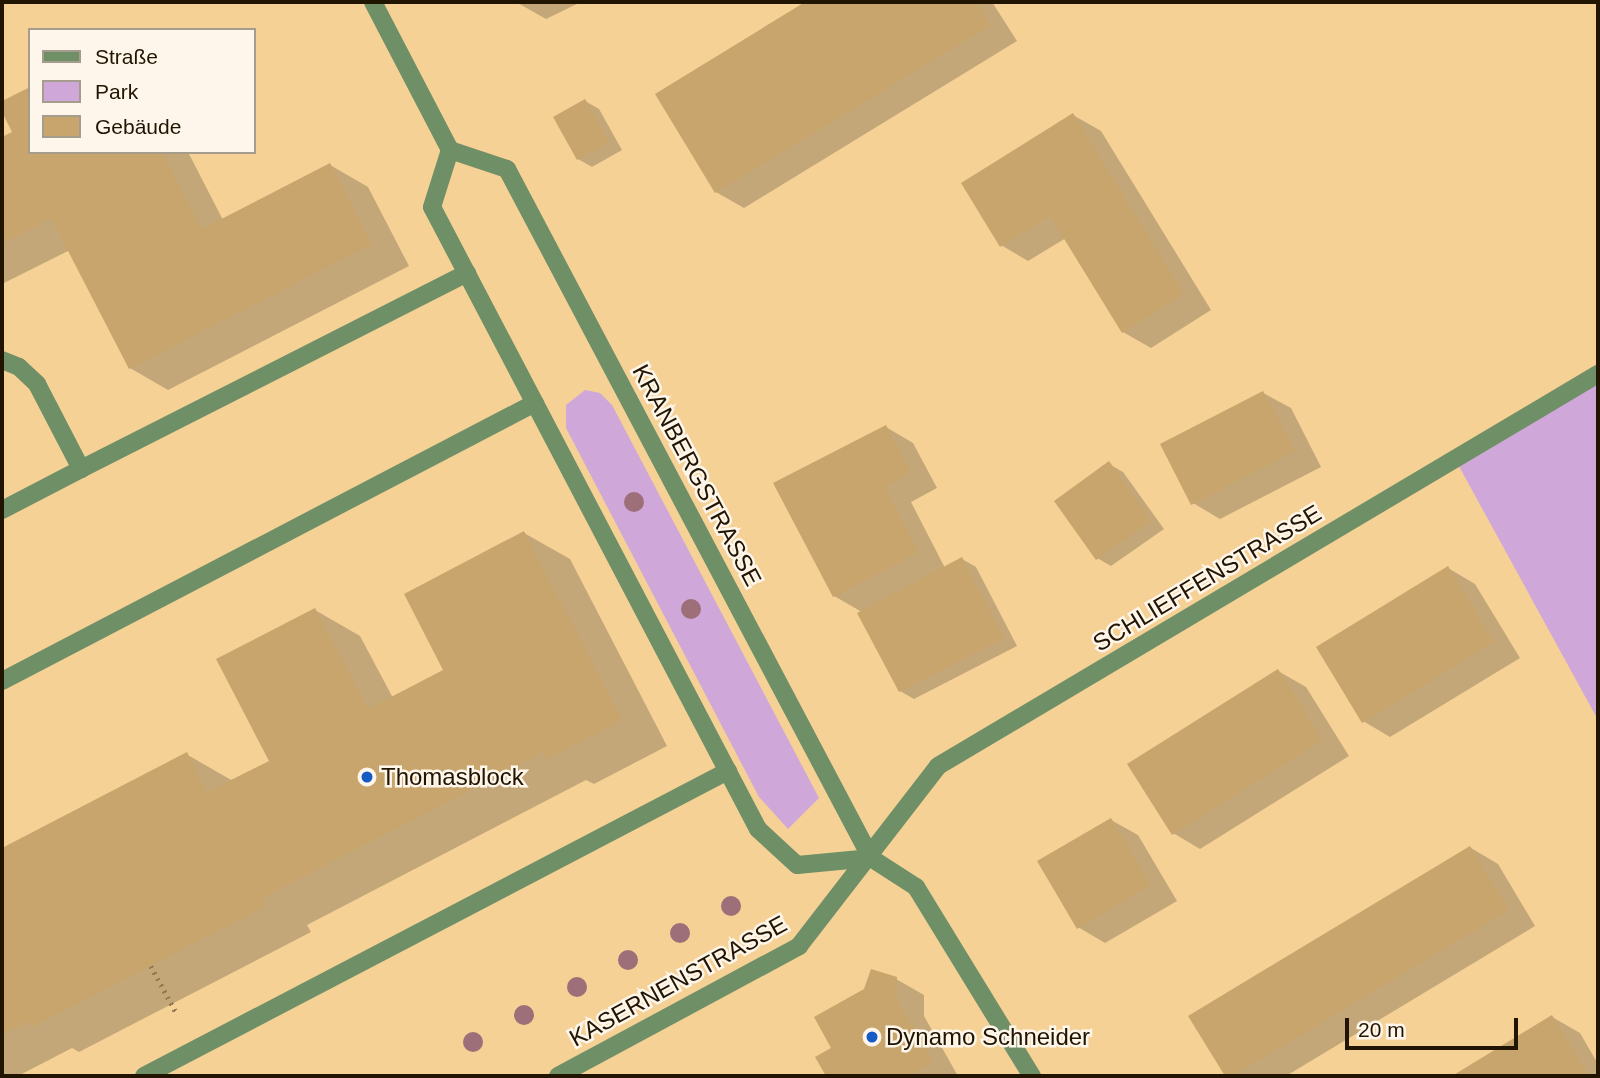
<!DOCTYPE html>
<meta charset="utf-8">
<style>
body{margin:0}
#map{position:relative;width:1600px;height:1078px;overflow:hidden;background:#f5d196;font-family:Arial,sans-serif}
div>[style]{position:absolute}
.green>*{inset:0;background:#cfa7d9}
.shadow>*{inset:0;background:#0003}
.building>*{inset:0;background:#c8a56c}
.path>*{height:4.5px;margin-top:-2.25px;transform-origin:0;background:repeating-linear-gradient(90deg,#947a51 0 2px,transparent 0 7px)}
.minor>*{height:18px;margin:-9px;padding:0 9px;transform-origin:9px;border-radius:9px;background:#6f8f67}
.trees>*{width:20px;height:20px;margin:-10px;border-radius:50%;background:#9d6f79}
.dots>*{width:19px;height:19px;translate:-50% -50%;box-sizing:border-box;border:4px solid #fef6eb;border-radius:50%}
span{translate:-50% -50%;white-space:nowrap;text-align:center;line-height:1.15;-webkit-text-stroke:5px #fef6eb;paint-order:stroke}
.street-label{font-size:24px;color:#211400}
.poi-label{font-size:24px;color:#211400}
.left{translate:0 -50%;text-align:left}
.frame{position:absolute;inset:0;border:4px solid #211400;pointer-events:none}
.legend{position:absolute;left:28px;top:28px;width:228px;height:126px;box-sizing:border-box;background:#fef6eb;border:2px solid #a69c8d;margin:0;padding:9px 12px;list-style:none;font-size:21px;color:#211400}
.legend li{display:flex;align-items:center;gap:14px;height:35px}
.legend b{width:35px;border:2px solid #a69c8d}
.scale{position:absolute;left:1345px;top:1018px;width:173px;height:32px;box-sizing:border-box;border:4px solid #211400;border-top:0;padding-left:9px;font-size:21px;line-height:24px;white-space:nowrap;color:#211400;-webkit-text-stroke:5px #fef6eb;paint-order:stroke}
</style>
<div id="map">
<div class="green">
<i style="clip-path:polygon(1598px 384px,1598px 720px,1455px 459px)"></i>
<i style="clip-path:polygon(585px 390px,600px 393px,612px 405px,819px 798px,788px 829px,759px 797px,566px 428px,566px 405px)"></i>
</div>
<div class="shadow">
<i style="clip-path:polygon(516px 2px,581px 2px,546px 19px)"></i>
<i style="clip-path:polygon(809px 2px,992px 2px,1017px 41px,744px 208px,716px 192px,657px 94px)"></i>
<i style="clip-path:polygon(30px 89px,30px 152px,188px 152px,223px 220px,330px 165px,368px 187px,409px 266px,168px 390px,130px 368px,70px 250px,2px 284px,2px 139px,14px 132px,2px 103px)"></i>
<i style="clip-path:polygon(585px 101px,599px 109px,622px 150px,592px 167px,578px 159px)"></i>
<i style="clip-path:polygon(1073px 115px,1101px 131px,1211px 310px,1151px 348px,1123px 332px,1066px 238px,1028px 261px,1001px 245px)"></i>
<i style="clip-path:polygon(1263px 393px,1291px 408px,1321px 467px,1220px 519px,1193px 503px)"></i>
<i style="clip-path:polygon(886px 427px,913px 443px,937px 488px,911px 502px,945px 568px,962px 559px,976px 567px,1017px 646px,914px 699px,900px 691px,862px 612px,834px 596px)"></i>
<i style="clip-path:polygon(1109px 464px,1123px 472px,1164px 529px,1111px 566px,1097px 558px)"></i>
<i style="clip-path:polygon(524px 533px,570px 559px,667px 746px,594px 784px,586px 780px,307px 925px,311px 932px,79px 1052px,72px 1048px,18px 1076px,2px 1076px,2px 850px,186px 754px,233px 781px,271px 761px,315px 610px,360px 636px,393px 698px,446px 671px)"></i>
<i style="clip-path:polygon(1448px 568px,1475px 584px,1520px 658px,1390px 737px,1363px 721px)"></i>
<i style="clip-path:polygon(1278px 671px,1306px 687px,1349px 756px,1200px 849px,1173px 833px)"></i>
<i style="clip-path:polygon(1111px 820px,1138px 835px,1177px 901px,1105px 943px,1078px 927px)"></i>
<i style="clip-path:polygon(1471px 848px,1498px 864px,1535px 926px,1286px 1076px,1227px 1076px,1191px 1016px)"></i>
<i style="clip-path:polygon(896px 979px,924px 995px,924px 1016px,958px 1076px,828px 1076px,817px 1057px,833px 1048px)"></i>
<i style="clip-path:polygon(1552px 1017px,1580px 1033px,1598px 1064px,1598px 1076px,1455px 1076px)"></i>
</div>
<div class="building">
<i style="clip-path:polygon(805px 2px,976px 2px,991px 25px,715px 193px,655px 94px)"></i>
<i style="clip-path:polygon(30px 87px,30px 152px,162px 152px,202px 229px,330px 163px,372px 244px,129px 369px,51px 218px,2px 244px,2px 137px,12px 132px,2px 112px,2px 101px)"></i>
<i style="clip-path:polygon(585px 99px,609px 142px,577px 160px,553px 117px)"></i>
<i style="clip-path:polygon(1073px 113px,1184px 294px,1122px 333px,1050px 216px,1000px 247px,961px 183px)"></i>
<i style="clip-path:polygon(1263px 391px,1295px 451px,1191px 505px,1160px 444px)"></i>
<i style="clip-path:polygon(886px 425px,911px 473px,884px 487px,919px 552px,833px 597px,773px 483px)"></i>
<i style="clip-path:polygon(1109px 461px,1151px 521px,1096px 560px,1054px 501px)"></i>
<i style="clip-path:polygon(524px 531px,622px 720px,547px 759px,544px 752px,262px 898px,266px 906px,32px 1027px,29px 1021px,2px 1035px,2px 848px,187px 752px,207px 792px,269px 761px,216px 659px,315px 608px,368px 709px,443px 670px,404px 594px)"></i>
<i style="clip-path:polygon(962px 557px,1004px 638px,899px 692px,857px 613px)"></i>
<i style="clip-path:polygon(1448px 566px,1494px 642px,1362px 723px,1316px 647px)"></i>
<i style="clip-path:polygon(1278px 669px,1323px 740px,1172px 835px,1127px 764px)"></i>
<i style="clip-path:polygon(1111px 818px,1151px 885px,1077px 929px,1037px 861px)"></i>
<i style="clip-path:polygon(1470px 846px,1509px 910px,1233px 1076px,1225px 1076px,1188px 1016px)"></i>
<i style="clip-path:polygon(871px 969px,897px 977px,897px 999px,933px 1062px,908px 1076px,826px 1076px,815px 1057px,831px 1048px,814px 1017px,864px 989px)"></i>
<i style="clip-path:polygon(1552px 1015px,1589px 1076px,1452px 1076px)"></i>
</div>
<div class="path">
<i style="left:151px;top:966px;width:55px;rotate:61.6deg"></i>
</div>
<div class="minor">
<i style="left:373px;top:2px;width:167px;rotate:62.5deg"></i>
<i style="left:450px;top:150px;width:60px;rotate:18.4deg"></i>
<i style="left:507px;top:169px;width:779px;rotate:62.15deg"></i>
<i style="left:871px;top:858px;width:74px;rotate:174.6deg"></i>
<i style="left:797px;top:865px;width:53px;rotate:-137.3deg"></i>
<i style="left:758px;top:829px;width:702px;rotate:-117.66deg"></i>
<i style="left:432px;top:207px;width:60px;rotate:-72.5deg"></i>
<i style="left:2px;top:360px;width:18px;rotate:22deg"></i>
<i style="left:19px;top:367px;width:25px;rotate:43deg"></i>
<i style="left:37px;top:384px;width:96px;rotate:62.6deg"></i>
<i style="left:81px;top:469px;width:433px;rotate:-26.9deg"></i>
<i style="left:2px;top:510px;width:89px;rotate:-27.4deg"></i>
<i style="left:2px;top:681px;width:601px;rotate:-27.55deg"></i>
<i style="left:871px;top:858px;width:54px;rotate:32.8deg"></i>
<i style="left:916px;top:887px;width:222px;rotate:58.5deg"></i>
<i style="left:144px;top:1076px;width:659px;rotate:-27.58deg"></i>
<i style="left:558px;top:1076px;width:274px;rotate:-28.3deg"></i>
<i style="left:799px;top:946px;width:227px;rotate:-52.3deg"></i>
<i style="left:938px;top:766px;width:768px;rotate:-30.71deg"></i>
</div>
<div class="trees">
<i style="left:634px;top:502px"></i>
<i style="left:691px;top:609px"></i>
<i style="left:731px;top:906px"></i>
<i style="left:680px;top:933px"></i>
<i style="left:628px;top:960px"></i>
<i style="left:577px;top:987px"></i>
<i style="left:524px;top:1015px"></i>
<i style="left:473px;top:1042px"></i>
</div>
<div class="dots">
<i style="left:367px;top:777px;background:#145bc6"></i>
<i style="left:872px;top:1037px;background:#145bc6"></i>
</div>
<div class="street-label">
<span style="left:697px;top:475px;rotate:62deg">KRANBERGSTRASSE</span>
<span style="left:1207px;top:578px;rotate:-31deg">SCHLIEFFENSTRASSE</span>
<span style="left:678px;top:981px;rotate:-29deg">KASERNENSTRASSE</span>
</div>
<div class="poi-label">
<span class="left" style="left:381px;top:777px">Thomasblock</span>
<span class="left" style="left:886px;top:1037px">Dynamo Schneider</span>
</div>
<div class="frame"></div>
<ul class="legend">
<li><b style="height:9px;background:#6f8f67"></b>Straße</li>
<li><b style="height:19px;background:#cfa7d9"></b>Park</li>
<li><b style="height:19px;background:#c8a56c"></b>Gebäude</li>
</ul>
<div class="scale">20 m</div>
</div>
